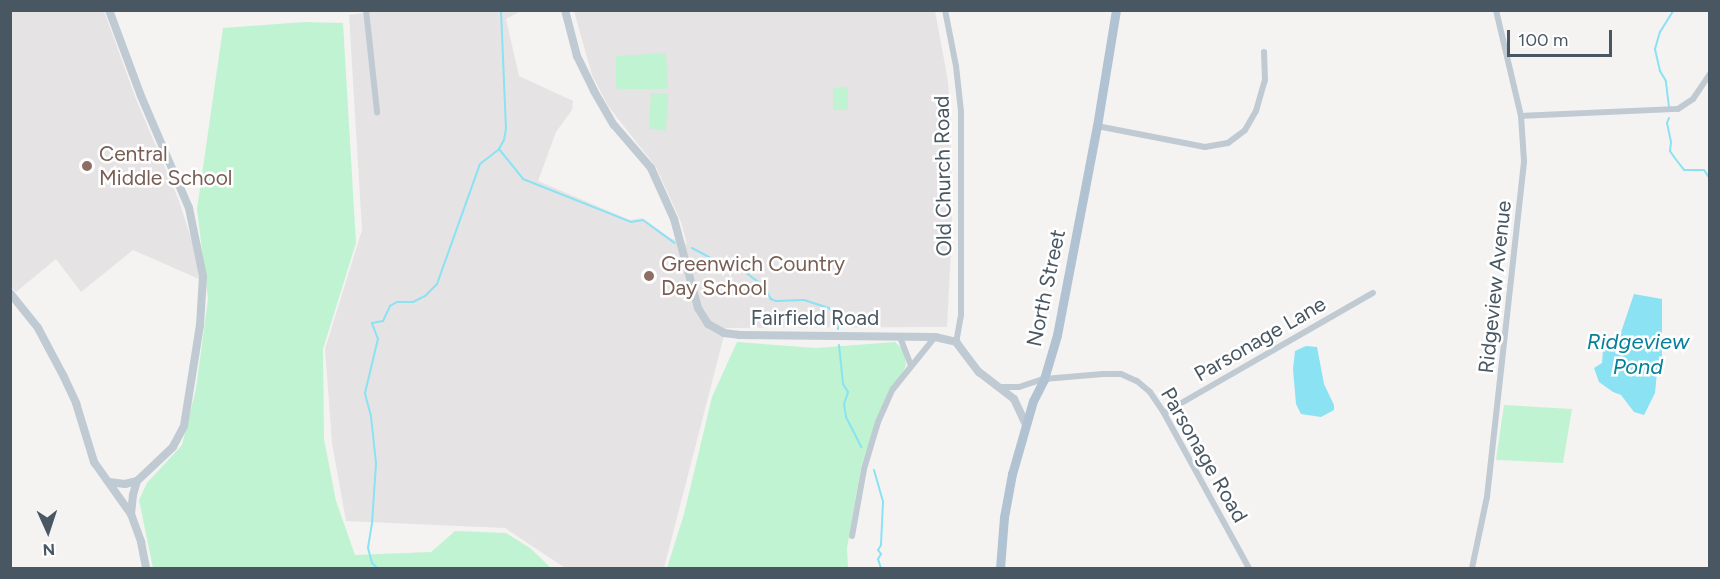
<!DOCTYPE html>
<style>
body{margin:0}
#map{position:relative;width:1720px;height:579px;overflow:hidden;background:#f5f2f2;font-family:Figtree,sans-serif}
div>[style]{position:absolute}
.education>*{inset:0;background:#e6e3e4}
.green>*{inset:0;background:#c0f3d1}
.water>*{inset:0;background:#8ae2f3}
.stream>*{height:2px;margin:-1px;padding:0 1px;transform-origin:1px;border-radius:1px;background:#8ae2f3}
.minor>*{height:6px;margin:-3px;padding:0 3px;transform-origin:3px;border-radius:3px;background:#bfcad2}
.tertiary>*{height:8px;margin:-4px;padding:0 4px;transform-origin:4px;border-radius:4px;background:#bfcad2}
.primary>*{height:9px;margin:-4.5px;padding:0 4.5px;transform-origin:4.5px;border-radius:4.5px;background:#b1c3d2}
.dots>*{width:16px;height:16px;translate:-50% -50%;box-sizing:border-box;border:3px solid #fff;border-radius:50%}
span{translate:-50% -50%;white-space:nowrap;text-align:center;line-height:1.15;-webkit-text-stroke:5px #fff;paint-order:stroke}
.education-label{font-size:21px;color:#785e54}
.left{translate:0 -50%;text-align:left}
.street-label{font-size:21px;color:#485762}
.water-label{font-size:22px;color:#058099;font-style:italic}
.frame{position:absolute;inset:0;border:12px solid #485762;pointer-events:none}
.north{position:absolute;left:18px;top:501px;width:60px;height:60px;-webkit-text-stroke:4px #fff;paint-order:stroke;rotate:177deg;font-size:16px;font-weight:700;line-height:24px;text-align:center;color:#485762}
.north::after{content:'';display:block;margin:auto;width:21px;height:27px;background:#485762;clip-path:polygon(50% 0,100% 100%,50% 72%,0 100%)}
.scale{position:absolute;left:1507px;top:30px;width:105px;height:27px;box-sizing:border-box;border:3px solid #485762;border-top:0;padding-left:8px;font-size:18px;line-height:21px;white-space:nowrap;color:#485762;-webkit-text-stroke:4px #fff;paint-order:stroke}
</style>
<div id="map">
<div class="education">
<i style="clip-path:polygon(364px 10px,521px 11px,506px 19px,519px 76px,573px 101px,572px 110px,556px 132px,538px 181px,630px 220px,642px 218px,670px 238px,687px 244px,681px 222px,656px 167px,608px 106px,592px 75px,574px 11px,935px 11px,948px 81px,951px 124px,952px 232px,947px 327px,726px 328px,664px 568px,565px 568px,505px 528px,346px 521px,332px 443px,325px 349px,362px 230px,349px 15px,364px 13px)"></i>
<i style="clip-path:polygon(11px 11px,104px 11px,136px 99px,179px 201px,196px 254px,199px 279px,133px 250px,81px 292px,56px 259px,16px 292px,11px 287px)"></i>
</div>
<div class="green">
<i style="clip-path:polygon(304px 22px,343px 23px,356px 243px,323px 349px,324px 439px,336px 501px,355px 555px,431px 552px,455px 531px,506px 533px,530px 548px,551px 568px,153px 568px,139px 500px,147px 483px,182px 445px,196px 389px,208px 299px,197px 209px,223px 28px)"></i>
<i style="clip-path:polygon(666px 53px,668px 87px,666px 89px,618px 89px,616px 86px,616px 56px)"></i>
<i style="clip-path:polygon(848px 87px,848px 110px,833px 110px,833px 88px)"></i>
<i style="clip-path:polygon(651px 93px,668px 94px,666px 131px,649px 128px)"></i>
<i style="clip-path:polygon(737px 342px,816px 348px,895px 342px,904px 350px,906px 366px,875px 426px,861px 467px,847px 548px,848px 568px,667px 568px,684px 514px,712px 397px)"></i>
<i style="clip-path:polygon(1504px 405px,1572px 409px,1563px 463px,1496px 460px)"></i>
</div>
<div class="water">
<i style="clip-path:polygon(1634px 294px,1662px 299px,1662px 362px,1657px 372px,1655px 393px,1644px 415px,1634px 412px,1621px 395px,1613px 392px,1599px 382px,1594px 368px,1602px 363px,1603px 350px,1618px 341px)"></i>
<i style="clip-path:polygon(1306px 346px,1317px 347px,1324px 384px,1334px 405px,1334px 410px,1321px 417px,1301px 414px,1296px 404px,1293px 369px,1295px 351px)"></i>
</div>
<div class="stream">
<i style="left:1669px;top:107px;width:26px;rotate:-97deg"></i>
<i style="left:1666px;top:81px;width:12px;rotate:-121deg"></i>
<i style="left:1660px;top:71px;width:23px;rotate:-103deg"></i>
<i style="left:1655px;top:49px;width:18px;rotate:-74deg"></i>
<i style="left:1660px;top:32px;width:26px;rotate:-58deg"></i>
<i style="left:1669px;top:118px;width:5px;rotate:112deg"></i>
<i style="left:1667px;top:123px;width:19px;rotate:78deg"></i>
<i style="left:1671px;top:142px;width:9px;rotate:96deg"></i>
<i style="left:1670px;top:151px;width:7px;rotate:56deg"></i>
<i style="left:1674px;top:157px;width:16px;rotate:52deg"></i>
<i style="left:1684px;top:170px;width:20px"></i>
<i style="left:1704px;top:170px;width:11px;rotate:56deg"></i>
<i style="left:499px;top:149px;width:38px;rotate:51deg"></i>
<i style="left:523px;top:179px;width:116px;rotate:21.7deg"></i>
<i style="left:631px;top:222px;width:12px;rotate:-9deg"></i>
<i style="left:643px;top:220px;width:39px;rotate:36deg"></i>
<i style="left:692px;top:248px;width:24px;rotate:28deg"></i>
<i style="left:713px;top:259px;width:25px;rotate:16deg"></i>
<i style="left:737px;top:266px;width:34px;rotate:37deg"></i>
<i style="left:764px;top:286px;width:15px;rotate:62deg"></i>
<i style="left:771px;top:299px;width:5px;rotate:22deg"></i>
<i style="left:776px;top:301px;width:28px;rotate:-2deg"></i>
<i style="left:804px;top:300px;width:26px;rotate:18deg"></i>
<i style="left:829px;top:308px;width:14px;rotate:54deg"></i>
<i style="left:837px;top:319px;width:10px;rotate:84deg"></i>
<i style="left:839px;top:345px;width:39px;rotate:84deg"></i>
<i style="left:843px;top:384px;width:9px;rotate:58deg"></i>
<i style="left:848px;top:392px;width:13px;rotate:108deg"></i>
<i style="left:844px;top:404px;width:13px;rotate:81deg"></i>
<i style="left:846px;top:417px;width:34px;rotate:63deg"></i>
<i style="left:874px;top:470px;width:33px;rotate:74deg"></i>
<i style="left:883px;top:502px;width:43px;rotate:92.7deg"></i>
<i style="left:881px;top:545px;width:6px;rotate:121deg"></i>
<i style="left:878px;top:550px;width:5px;rotate:53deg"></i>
<i style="left:881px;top:554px;width:6px;rotate:121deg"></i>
<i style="left:878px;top:559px;width:9px;rotate:72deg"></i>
<i style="left:377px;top:568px;width:7px;rotate:-135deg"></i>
<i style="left:372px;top:563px;width:16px;rotate:-105deg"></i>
<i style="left:368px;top:548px;width:24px;rotate:-81deg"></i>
<i style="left:372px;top:524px;width:61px;rotate:-86.2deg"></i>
<i style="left:376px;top:463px;width:47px;rotate:-96.1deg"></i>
<i style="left:371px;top:416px;width:24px;rotate:-105deg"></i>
<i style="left:365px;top:393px;width:56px;rotate:-76.5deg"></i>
<i style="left:378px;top:339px;width:17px;rotate:-111deg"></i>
<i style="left:372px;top:323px;width:11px;rotate:-10deg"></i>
<i style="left:383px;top:321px;width:17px;rotate:-65deg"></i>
<i style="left:390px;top:306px;width:8px;rotate:-30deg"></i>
<i style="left:397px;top:302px;width:16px"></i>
<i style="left:413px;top:302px;width:13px;rotate:-27deg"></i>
<i style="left:425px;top:296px;width:17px;rotate:-45deg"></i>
<i style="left:437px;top:284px;width:127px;rotate:-70.3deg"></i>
<i style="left:480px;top:164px;width:24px;rotate:-38deg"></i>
<i style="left:499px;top:149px;width:10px;rotate:-61deg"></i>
<i style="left:504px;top:140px;width:11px;rotate:-80deg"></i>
<i style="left:506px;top:129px;width:119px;rotate:-92.4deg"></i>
</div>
<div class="minor">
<i style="left:366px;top:10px;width:103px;rotate:83.8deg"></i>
<i style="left:945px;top:10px;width:57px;rotate:78.9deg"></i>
<i style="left:956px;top:66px;width:45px;rotate:83.7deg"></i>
<i style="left:961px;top:111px;width:204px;rotate:90deg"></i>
<i style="left:961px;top:315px;width:27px;rotate:100deg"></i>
<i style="left:1521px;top:116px;width:157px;rotate:-2.6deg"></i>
<i style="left:1678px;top:109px;width:18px;rotate:-34deg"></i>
<i style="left:1693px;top:99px;width:30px;rotate:-56deg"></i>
<i style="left:1097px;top:126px;width:110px;rotate:11deg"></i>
<i style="left:1205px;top:147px;width:23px;rotate:-10deg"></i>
<i style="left:1228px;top:143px;width:21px;rotate:-37deg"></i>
<i style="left:1245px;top:130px;width:22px;rotate:-60deg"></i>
<i style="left:1256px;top:111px;width:32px;rotate:-74deg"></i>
<i style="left:1265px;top:80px;width:28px;rotate:-92deg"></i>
<i style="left:900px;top:337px;width:30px;rotate:69deg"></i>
<i style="left:1001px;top:387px;width:18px"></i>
<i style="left:1019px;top:387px;width:26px;rotate:-18deg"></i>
<i style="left:1044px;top:379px;width:59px;rotate:-4.8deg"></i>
<i style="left:1103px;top:374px;width:18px"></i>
<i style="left:1121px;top:374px;width:17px;rotate:24deg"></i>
<i style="left:1137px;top:381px;width:17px;rotate:40deg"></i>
<i style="left:1150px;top:392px;width:25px;rotate:56deg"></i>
<i style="left:1164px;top:413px;width:177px;rotate:61.3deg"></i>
<i style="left:1164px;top:413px;width:241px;rotate:-29.9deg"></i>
<i style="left:852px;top:536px;width:68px;rotate:-79.8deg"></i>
<i style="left:864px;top:469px;width:49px;rotate:-73.4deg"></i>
<i style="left:878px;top:422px;width:36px;rotate:-66deg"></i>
<i style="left:893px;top:389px;width:67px;rotate:-51.1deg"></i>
<i style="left:1472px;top:568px;width:73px;rotate:-78.1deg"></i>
<i style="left:1487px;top:497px;width:338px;rotate:-83.7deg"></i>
<i style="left:1524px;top:161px;width:45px;rotate:-93.8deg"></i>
<i style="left:1521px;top:116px;width:109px;rotate:-103.3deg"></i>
</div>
<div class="tertiary">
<i style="left:109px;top:10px;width:92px;rotate:69.6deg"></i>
<i style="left:141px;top:96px;width:122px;rotate:66.8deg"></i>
<i style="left:189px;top:208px;width:69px;rotate:78.4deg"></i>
<i style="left:203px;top:276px;width:49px;rotate:93.5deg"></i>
<i style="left:200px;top:325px;width:102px;rotate:99deg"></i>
<i style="left:184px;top:426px;width:24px;rotate:118deg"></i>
<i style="left:173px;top:447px;width:50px;rotate:136.6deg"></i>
<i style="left:137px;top:481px;width:15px;rotate:106deg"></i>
<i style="left:133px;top:495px;width:19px;rotate:96deg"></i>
<i style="left:131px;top:514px;width:30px;rotate:70deg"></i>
<i style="left:141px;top:542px;width:26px;rotate:79deg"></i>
<i style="left:565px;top:10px;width:48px;rotate:75.4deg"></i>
<i style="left:577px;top:56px;width:39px;rotate:64deg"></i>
<i style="left:594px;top:91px;width:39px;rotate:60deg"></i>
<i style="left:614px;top:125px;width:57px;rotate:49.3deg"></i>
<i style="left:651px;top:168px;width:56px;rotate:65.7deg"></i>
<i style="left:674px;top:219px;width:92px;rotate:74.9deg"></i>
<i style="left:698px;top:308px;width:19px;rotate:58deg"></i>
<i style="left:708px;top:324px;width:18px;rotate:29deg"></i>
<i style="left:724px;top:333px;width:16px;rotate:7deg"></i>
<i style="left:740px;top:335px;width:195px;rotate:0.6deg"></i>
<i style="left:935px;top:337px;width:22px;rotate:13deg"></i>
<i style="left:956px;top:342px;width:38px;rotate:53deg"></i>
<i style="left:979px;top:372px;width:44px;rotate:37.6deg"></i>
<i style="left:1014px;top:399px;width:29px;rotate:65deg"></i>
<i style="left:10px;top:293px;width:45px;rotate:51.3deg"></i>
<i style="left:38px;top:328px;width:55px;rotate:62deg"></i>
<i style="left:64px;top:377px;width:29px;rotate:65deg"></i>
<i style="left:76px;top:403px;width:62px;rotate:73deg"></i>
<i style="left:94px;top:462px;width:64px;rotate:54.6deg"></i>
<i style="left:109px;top:482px;width:16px;rotate:7deg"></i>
<i style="left:125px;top:484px;width:12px;rotate:-14deg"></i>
</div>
<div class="primary">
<i style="left:1000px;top:568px;width:51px;rotate:-85.5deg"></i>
<i style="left:1004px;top:517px;width:44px;rotate:-79.5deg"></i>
<i style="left:1012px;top:474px;width:76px;rotate:-74deg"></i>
<i style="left:1033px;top:401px;width:25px;rotate:-63deg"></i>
<i style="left:1044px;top:379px;width:46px;rotate:-73.5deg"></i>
<i style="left:1057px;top:335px;width:213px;rotate:-79.2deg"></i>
<i style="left:1097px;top:126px;width:118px;rotate:-80.7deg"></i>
</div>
<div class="dots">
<i style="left:87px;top:166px;background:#8d6e63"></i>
<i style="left:649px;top:276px;background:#8d6e63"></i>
</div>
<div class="education-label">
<span class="left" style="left:99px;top:166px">Central<br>Middle School</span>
<span class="left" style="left:661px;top:276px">Greenwich Country<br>Day School</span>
</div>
<div class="street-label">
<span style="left:943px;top:176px;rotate:-91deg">Old Church Road</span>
<span style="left:1495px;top:287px;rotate:-84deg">Ridgeview Avenue</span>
<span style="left:1046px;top:288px;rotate:-78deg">North Street</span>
<span style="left:815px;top:318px">Fairfield Road</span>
<span style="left:1260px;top:339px;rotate:-30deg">Parsonage Lane</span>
<span style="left:1204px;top:455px;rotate:60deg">Parsonage Road</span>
</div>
<div class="water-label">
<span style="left:1638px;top:354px">Ridgeview<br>Pond</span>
</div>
<div class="frame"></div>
<div class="north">N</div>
<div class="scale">100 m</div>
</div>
